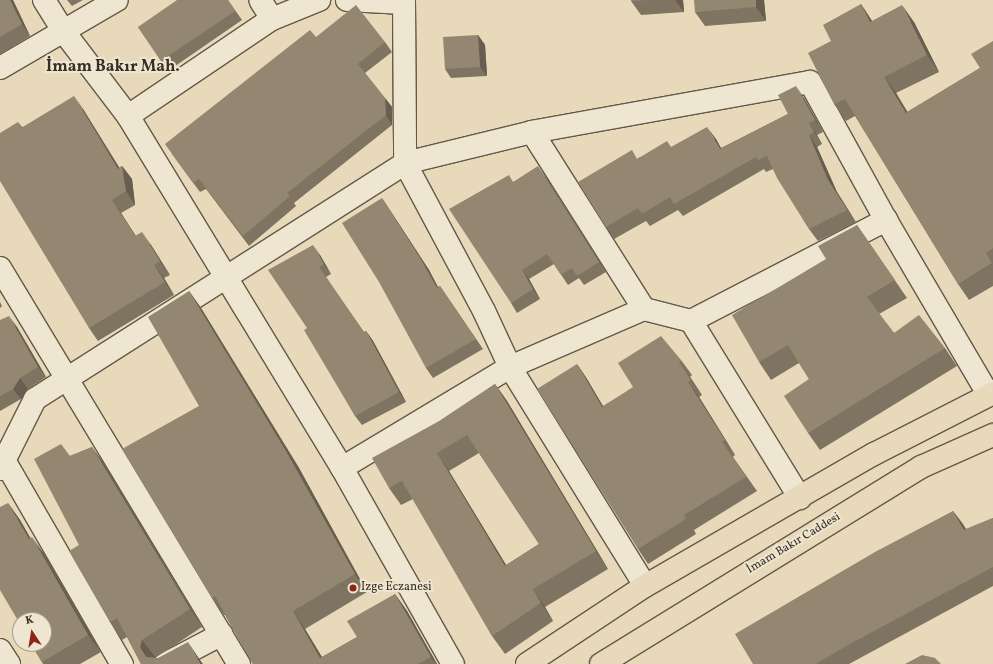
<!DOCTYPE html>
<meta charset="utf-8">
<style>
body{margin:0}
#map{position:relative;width:993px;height:664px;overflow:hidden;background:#e7d9b9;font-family:Vollkorn,serif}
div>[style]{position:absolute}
.roads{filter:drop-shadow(1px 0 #635949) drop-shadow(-1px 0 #635949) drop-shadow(0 1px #635949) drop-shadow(0 -1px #635949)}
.minor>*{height:22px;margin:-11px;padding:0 11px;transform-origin:11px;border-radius:11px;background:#efe6d2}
.major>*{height:22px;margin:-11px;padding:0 11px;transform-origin:11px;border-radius:11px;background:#e7d9b9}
.wall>*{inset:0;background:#7e7461}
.shaded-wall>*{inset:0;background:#675e4f}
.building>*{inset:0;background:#938771}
.dots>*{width:11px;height:11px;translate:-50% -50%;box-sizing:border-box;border:2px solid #efe6d2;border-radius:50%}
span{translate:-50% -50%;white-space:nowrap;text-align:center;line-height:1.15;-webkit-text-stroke:4px #efe6d2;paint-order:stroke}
.street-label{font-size:12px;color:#372e24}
.poi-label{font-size:12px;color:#372e24}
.left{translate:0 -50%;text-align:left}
.district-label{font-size:16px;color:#372e24;font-weight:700}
.north{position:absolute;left:12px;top:612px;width:40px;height:40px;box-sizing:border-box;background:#efe6d2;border:1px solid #a59c8c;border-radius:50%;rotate:348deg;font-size:11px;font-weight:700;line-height:16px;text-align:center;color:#372e24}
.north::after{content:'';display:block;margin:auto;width:14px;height:18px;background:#8f2418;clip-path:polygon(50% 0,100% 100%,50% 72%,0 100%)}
</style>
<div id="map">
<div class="roads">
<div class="minor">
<i style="left:44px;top:0;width:38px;rotate:58deg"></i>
<i style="left:64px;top:32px;width:106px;rotate:52.7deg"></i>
<i style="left:128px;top:116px;width:412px;rotate:58.7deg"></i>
<i style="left:342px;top:468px;width:225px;rotate:60.5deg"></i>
<i style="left:347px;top:0;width:57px;rotate:3deg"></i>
<i style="left:404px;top:0;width:163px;rotate:89.6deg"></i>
<i style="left:405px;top:163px;width:168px;rotate:61.9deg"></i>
<i style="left:484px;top:311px;width:62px;rotate:65.1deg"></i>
<i style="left:510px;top:367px;width:146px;rotate:-23.4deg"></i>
<i style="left:644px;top:309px;width:49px;rotate:14.3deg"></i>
<i style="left:691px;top:321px;width:220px;rotate:-27.4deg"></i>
<i style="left:272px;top:19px;width:51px;rotate:-22deg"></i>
<i style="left:0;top:68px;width:135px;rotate:-30.2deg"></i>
<i style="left:128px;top:116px;width:174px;rotate:-34deg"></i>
<i style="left:272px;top:19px;width:22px;rotate:-122deg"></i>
<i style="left:532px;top:132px;width:209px;rotate:57.7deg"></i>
<i style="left:0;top:268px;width:463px;rotate:58.9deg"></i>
<i style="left:691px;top:321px;width:208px;rotate:58.4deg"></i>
<i style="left:4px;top:460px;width:236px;rotate:60deg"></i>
<i style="left:342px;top:468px;width:196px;rotate:-31deg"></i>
<i style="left:510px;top:367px;width:257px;rotate:58.3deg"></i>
<i style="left:0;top:469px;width:78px;rotate:-63.4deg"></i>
<i style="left:35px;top:399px;width:439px;rotate:-32.5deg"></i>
<i style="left:405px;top:163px;width:131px;rotate:-13.7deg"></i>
<i style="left:532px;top:132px;width:282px;rotate:-10.2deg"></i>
<i style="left:810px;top:82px;width:158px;rotate:61.2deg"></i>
<i style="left:886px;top:220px;width:202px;rotate:59.6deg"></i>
<i style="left:988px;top:394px;width:6px;rotate:-31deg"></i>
<i style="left:0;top:650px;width:17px;rotate:57deg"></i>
<i style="left:165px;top:664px;width:64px;rotate:-27.8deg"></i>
</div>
<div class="major">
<i style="left:527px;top:664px;width:141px;rotate:-33.5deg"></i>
<i style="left:645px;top:586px;width:264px;rotate:-30deg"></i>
<i style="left:874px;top:454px;width:134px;rotate:-27.1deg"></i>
<i style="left:601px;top:664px;width:376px;rotate:-31.6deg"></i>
<i style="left:921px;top:467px;width:79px;rotate:-24deg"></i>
</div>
</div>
<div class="wall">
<i style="clip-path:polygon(0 0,13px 0,30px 36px,0 54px)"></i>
<i style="clip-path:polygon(67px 0,83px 0,72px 6px)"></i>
<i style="clip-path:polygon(228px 0,242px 20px,168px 71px,138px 27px)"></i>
<i style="clip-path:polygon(631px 0,683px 0,684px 12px,641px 15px,631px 1px)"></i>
<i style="clip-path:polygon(764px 0,766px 21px,705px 26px,695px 12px)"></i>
<i style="clip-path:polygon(861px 4px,872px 21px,914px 22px,939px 72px,896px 93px,907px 112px,980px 68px,993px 41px,993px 286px,969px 300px,958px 284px,855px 116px,846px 121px,834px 104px,831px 41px)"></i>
<i style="clip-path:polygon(478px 35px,485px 45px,487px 76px,451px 78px,445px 69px)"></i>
<i style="clip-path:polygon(316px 37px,385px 42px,392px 52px,365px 73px,392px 107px,392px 125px,294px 203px,296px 206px,249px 246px,206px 189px,200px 192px,172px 154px)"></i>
<i style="clip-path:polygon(804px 98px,823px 132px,817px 135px,822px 144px,817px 147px,837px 192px,856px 222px,818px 241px,809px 229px,773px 169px,766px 172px,764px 169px,683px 216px,678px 210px,650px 226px,646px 221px,614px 239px,606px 227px,638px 158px,671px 147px,716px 139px,721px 148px,788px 114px)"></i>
<i style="clip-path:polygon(83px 109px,119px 168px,122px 166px,132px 179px,135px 205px,121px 213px,136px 236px,151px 245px,170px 275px,164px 278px,174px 295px,98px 341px,89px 328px,18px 122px,22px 127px)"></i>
<i style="clip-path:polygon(545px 176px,606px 272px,584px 285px,579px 278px,568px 285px,554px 264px,529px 279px,540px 299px,517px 313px,511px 303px,513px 182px)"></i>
<i style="clip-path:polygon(382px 198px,429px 270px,438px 287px,440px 286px,483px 349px,433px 378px,426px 368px)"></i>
<i style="clip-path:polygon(857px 225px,907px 298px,879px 314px,894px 333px,945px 348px,957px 366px,820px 450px,808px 433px,809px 379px,799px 363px,771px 380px,759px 362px,826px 259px)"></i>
<i style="clip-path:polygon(320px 255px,331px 274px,326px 277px,364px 332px,366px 331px,373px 341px,406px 402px,362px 425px,355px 416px,307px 328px)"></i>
<i style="clip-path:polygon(189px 291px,201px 308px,299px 468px,367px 592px,305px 629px,322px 657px,357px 637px,395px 594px,407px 611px,437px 664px,253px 664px,225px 615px,224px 615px,212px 598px,199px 406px)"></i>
<i style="clip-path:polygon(0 302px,2px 306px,0 308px)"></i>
<i style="clip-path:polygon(0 320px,17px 327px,46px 377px,28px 389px,21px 399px,0 411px)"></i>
<i style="clip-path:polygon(681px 360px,692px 375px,690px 377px,702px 395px,699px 397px,735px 455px,733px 457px,757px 491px,694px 530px,696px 534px,648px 564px,638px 549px,577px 364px,587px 379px,603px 406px)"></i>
<i style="clip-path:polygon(evenodd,495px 384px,507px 401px,608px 569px,545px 607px,553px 621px,505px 654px,492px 636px,413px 499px,401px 505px,389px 488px,441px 420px,495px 384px,479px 453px,539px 544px,506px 565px,449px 471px,479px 453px)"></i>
<i style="clip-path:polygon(92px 447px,104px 464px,202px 627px,155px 658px,200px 660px,141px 664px,127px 637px,122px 640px,110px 622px,79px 545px,70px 456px)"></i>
<i style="clip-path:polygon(8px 503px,20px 520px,30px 538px,44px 554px,101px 652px,80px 664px,43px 664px,31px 644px)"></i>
<i style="clip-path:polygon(953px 511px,966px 529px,993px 518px,993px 586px,849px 664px,753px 664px)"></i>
</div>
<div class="shaded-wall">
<i style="clip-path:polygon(10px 0,13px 0,30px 36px,22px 24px)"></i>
<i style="clip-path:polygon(675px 0,683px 0,684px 12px)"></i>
<i style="clip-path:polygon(756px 0,764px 0,766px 21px,756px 7px)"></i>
<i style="clip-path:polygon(861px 4px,872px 21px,870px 22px)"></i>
<i style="clip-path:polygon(902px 5px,914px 22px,939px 72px,927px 55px)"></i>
<i style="clip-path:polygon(478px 35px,485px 45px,487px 76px,480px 67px)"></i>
<i style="clip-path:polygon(884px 77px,896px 93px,918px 129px,906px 113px)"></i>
<i style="clip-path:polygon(796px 86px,804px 98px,823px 132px,815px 120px)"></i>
<i style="clip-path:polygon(74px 96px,83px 109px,124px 175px,122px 166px,132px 179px,135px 205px,126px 191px,118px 169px)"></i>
<i style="clip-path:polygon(385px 98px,392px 107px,392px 125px,386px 115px)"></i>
<i style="clip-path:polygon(809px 123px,817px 135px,822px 144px,814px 132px)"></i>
<i style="clip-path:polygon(707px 127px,716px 139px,728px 161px,720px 149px)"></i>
<i style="clip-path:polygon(809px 135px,817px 147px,837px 192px,856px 222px,828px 180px)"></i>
<i style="clip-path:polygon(538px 166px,545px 176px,606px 272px,599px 262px)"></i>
<i style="clip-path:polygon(382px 198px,429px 270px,443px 297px,437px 288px)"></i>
<i style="clip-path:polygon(112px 200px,121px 213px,144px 250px,135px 236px)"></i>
<i style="clip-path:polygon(142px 232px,151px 245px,170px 275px,160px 261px)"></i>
<i style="clip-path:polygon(313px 245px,320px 255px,331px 274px,324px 264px)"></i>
<i style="clip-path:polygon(154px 265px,164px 278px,174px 295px,165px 282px)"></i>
<i style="clip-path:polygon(522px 270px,529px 279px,540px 299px,533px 289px)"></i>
<i style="clip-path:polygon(189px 291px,201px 308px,299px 468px,367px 592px,355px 574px)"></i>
<i style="clip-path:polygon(9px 316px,17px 327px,46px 377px,38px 367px)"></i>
<i style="clip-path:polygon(366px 331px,373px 341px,406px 402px,399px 392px)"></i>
<i style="clip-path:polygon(679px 362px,690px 377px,702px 395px,691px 380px)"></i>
<i style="clip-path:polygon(577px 364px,587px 379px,612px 422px,602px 407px)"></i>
<i style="clip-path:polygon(20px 378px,28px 389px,21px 399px,13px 389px)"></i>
<i style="clip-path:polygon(688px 382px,699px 397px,735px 455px,725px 440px)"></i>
<i style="clip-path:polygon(495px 384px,507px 401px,608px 569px,596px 551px)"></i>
<i style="clip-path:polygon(92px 447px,104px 464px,202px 627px,190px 609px)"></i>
<i style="clip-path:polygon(437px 453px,449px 471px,517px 583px,505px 566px)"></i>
<i style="clip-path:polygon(8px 503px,20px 520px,41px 556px,29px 539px)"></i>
<i style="clip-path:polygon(953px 511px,963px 524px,974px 544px,964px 530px)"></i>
<i style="clip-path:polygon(32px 537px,44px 554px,101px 652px,88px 635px)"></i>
<i style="clip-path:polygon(533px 589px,545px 607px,553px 621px,541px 603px)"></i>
<i style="clip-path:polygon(395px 594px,407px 611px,437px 664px,436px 664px,431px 657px)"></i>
<i style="clip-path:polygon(293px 611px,305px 629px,326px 664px,320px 658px)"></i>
<i style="clip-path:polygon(142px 640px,155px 657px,153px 664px,146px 657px,140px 647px)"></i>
<i style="clip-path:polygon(188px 642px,200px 660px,203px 664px,200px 664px)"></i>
</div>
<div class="building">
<i style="clip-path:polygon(0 0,10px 0,22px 24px,0 37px)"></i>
<i style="clip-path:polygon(177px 0,228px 0,235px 11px,161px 61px,138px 27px)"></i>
<i style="clip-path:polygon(631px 0,648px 0,631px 1px)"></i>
<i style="clip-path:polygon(694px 0,756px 0,756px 7px,695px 12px)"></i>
<i style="clip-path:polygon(861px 4px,870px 22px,902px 5px,927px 55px,884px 77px,906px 113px,980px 68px,971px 54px,993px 41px,993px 248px,986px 253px,992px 263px,958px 284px,845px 99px,834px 104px,808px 53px,831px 41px,823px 25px)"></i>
<i style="clip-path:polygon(356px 5px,385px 42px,358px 64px,385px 98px,386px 115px,287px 193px,290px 196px,243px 236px,199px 179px,193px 183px,165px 144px,310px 30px,316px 37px)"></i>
<i style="clip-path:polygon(478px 35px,480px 67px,445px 69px,443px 37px)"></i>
<i style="clip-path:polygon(796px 86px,815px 120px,809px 123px,814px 132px,809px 135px,828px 180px,847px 210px,809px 229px,777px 178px,767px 156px,758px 160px,756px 157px,674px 204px,670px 197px,642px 214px,638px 208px,606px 227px,578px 182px,632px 150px,637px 159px,667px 141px,671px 147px,707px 127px,720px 149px,788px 114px,778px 95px)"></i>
<i style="clip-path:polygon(74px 96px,118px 169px,122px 166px,126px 191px,112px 200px,135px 236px,142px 232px,160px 261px,154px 265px,165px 282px,89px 328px,0 181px,0 133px,18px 122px,21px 128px)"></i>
<i style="clip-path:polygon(538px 166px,599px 262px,577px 276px,572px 268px,561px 275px,547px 254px,522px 270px,533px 289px,511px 303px,449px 209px,509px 175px,513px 182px)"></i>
<i style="clip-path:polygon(382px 198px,422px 261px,437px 288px,440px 286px,476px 339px,426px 368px,379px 282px,342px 223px)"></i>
<i style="clip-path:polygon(857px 225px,895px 280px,867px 297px,894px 333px,919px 315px,945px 348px,808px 433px,784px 396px,809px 379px,788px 345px,759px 362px,732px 315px,826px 259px,818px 246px)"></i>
<i style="clip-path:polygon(313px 245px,324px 264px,319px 267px,364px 333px,366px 331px,399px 392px,355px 416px,304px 330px,307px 328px,268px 270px)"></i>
<i style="clip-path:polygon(189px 291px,286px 451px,355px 574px,293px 611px,320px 658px,357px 637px,347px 621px,395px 594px,431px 657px,418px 664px,253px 664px,215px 596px,212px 598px,122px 449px,199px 406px,148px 317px)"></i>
<i style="clip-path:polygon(9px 316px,38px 367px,20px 378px,13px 389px,0 396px,0 320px)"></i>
<i style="clip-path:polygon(661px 336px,681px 360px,679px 362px,691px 380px,688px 382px,725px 440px,722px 442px,746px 477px,684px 515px,686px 519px,638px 549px,537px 389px,577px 364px,602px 407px,633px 387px,618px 363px)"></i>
<i style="clip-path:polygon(evenodd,495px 384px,596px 551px,533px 589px,541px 603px,492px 636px,402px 481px,389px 488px,372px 458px,441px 420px,495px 384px,467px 435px,539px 544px,505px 566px,437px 453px,467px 435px)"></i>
<i style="clip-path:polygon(61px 444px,70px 456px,92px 447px,190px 609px,142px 640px,140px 647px,146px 657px,158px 658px,188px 642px,200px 664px,141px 664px,117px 618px,110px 622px,69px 551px,79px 545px,34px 459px)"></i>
<i style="clip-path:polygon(8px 503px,29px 539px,32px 537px,88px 635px,42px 662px,31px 644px,44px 644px,44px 620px,20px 620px,20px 624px,0 590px,0 507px)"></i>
<i style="clip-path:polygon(953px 511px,964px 530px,993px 518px,993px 567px,848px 645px,816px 664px,753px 664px,735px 634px,875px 552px)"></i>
<i style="clip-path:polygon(922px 655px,935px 658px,941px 664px,905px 664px)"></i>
</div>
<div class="dots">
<i style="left:353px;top:588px;background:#8f2418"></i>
</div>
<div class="street-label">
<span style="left:794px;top:544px;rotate:-31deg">İmam Bakır Caddesi</span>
</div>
<div class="poi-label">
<span class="left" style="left:361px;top:588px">Izge Eczanesi</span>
</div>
<div class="district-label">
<span style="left:113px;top:67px">İmam Bakır Mah.</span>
</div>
<div class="north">K</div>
</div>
